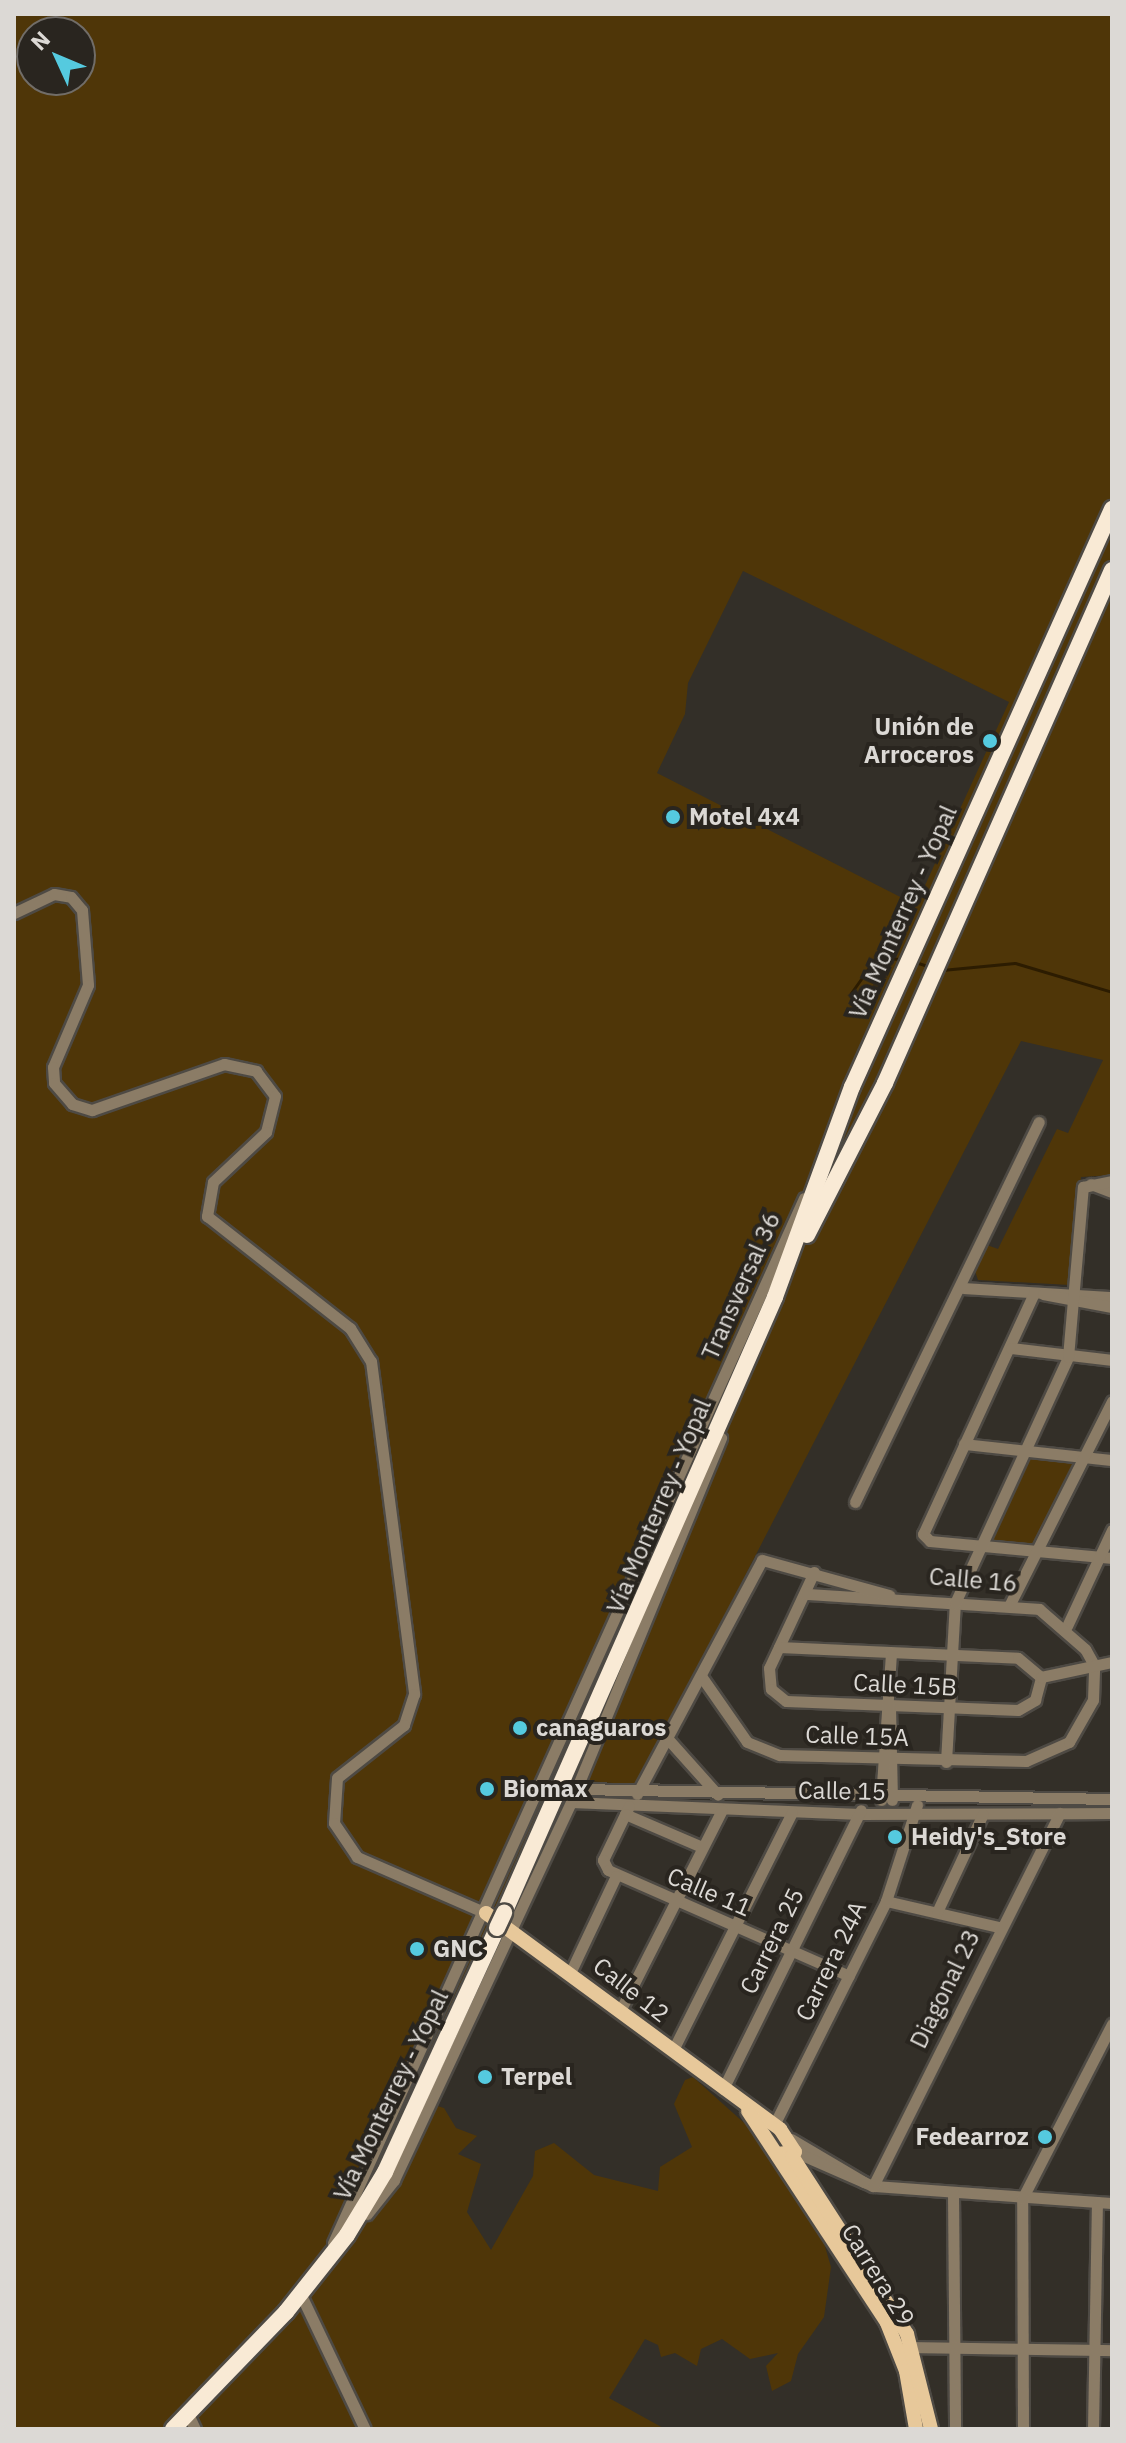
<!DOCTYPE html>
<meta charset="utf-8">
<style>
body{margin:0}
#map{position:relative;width:1126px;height:2443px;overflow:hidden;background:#332f28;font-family:"IBM Plex Sans",sans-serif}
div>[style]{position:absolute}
.green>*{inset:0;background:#4f3608}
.stream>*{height:3px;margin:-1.5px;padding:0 1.5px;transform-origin:1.5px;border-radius:1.5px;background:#2c1c01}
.roads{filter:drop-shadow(2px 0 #4e4a44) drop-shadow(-2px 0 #4e4a44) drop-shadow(0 2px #4e4a44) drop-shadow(0 -2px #4e4a44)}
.minor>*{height:11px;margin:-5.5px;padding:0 5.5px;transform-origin:5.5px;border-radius:5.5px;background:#8b7c66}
.major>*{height:14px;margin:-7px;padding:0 7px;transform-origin:7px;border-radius:7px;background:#e7c89a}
.highway>*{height:16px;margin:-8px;padding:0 8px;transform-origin:8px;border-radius:8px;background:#f9ead5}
.bridges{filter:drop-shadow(2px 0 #4e4a44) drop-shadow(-2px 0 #4e4a44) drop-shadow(0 2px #4e4a44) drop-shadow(0 -2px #4e4a44)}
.highway-bridge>*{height:16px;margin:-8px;padding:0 8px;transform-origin:8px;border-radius:8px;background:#f9ead5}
.dots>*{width:22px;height:22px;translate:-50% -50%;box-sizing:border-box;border:4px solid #29251f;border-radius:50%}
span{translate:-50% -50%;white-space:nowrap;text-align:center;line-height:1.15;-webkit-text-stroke:8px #29251f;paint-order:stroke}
.poi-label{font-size:24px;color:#dcd9d5;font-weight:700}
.right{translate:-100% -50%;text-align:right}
.left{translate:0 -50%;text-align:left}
.street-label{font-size:24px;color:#dcd9d5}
.frame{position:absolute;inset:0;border:16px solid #dcd9d5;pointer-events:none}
.north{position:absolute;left:16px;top:16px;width:80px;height:80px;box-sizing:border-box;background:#29251f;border:2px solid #716d68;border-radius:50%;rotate:314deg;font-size:22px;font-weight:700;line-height:32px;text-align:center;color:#dcd9d5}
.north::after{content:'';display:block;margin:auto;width:28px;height:36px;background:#55cadf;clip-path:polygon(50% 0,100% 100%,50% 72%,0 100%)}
</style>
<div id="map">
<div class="green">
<i style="clip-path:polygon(evenodd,14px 14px,1112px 14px,1112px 1175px,1081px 1177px,1070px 1285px,978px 1280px,975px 1271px,987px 1245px,998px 1249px,1057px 1129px,1068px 1133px,1103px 1060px,1021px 1041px,637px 1785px,565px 1779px,420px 2101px,444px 2108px,456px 2128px,477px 2136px,458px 2154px,481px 2164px,467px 2212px,491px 2250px,533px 2176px,535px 2151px,554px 2143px,594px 2175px,658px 2191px,660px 2167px,692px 2147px,674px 2104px,685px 2080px,693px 2077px,752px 2130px,824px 2243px,831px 2267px,824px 2317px,798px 2354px,791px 2381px,772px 2391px,766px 2366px,778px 2353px,750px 2359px,722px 2339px,701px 2349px,697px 2366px,675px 2353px,661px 2357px,658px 2345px,645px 2339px,609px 2398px,665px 2429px,14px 2429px,14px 14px,32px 32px,80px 32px,80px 80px,32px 80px,32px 32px,14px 14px,743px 571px,1009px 702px,916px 905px,657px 773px,685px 714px,688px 683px,743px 571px)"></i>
<i style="clip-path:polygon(1028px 1456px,1079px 1461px,1033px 1551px,985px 1544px)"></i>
</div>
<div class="stream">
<i style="left:915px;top:962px;width:16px;rotate:18deg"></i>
<i style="left:942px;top:970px;width:73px;rotate:-5.5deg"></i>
<i style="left:1015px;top:963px;width:101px;rotate:16.6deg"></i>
<i style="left:851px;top:993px;width:43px;rotate:-54.5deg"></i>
<i style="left:876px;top:958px;width:28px;rotate:2deg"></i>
</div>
<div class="roads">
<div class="minor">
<i style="left:14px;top:913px;width:44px;rotate:-25.4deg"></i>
<i style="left:54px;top:894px;width:17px;rotate:10deg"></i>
<i style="left:71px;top:897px;width:17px;rotate:50deg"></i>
<i style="left:82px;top:910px;width:75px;rotate:85.4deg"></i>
<i style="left:88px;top:985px;width:89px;rotate:113.1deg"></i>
<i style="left:53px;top:1067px;width:16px;rotate:86deg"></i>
<i style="left:54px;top:1083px;width:28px;rotate:49deg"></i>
<i style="left:72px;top:1104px;width:21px;rotate:17deg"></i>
<i style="left:92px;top:1110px;width:140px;rotate:-19.2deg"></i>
<i style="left:224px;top:1064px;width:33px;rotate:12deg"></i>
<i style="left:256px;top:1071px;width:31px;rotate:53deg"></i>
<i style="left:275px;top:1096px;width:37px;rotate:104deg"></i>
<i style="left:266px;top:1132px;width:73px;rotate:136.7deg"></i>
<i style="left:213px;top:1182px;width:35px;rotate:100deg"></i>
<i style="left:207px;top:1216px;width:182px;rotate:38.1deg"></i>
<i style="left:350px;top:1328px;width:39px;rotate:58deg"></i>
<i style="left:371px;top:1361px;width:336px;rotate:82.6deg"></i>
<i style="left:414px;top:1694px;width:33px;rotate:108deg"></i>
<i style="left:404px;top:1725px;width:85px;rotate:141.7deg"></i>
<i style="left:337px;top:1778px;width:45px;rotate:93.8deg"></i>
<i style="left:334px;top:1823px;width:41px;rotate:55.9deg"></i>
<i style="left:357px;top:1857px;width:141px;rotate:23.5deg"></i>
<i style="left:1091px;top:1184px;width:22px;rotate:21deg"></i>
<i style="left:964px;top:1288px;width:148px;rotate:3.5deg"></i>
<i style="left:1034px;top:1293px;width:265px;rotate:114.7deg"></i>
<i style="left:923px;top:1534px;width:10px;rotate:45deg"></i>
<i style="left:930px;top:1541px;width:183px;rotate:5.3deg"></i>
<i style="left:1043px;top:1294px;width:70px;rotate:10.7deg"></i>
<i style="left:1011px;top:1348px;width:102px;rotate:6.8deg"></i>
<i style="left:964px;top:1444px;width:149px;rotate:6.2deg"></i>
<i style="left:855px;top:1502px;width:422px;rotate:-64.2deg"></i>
<i style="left:814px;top:1572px;width:106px;rotate:115.1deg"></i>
<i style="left:769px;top:1668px;width:21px;rotate:85deg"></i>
<i style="left:771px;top:1689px;width:19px;rotate:39deg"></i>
<i style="left:786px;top:1701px;width:232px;rotate:2.2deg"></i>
<i style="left:1018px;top:1710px;width:20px;rotate:-30deg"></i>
<i style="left:1035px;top:1700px;width:24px;rotate:-75deg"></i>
<i style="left:1010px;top:1604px;width:227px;rotate:-63.3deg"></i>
<i style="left:1067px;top:1626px;width:106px;rotate:-64.9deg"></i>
<i style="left:779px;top:1647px;width:239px;rotate:2.6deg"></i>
<i style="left:1018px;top:1658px;width:30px;rotate:40deg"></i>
<i style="left:701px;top:1676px;width:80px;rotate:55.1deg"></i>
<i style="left:747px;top:1742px;width:35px;rotate:22deg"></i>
<i style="left:780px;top:1755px;width:246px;rotate:1.4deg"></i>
<i style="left:1026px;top:1761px;width:47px;rotate:-23.8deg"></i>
<i style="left:1069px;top:1742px;width:48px;rotate:-60.3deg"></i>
<i style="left:1093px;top:1700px;width:35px;rotate:-88deg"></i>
<i style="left:1094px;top:1665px;width:18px;rotate:-119deg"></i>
<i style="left:1085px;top:1649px;width:61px;rotate:-139deg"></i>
<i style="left:1039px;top:1609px;width:234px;rotate:-176.3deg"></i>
<i style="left:1041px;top:1677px;width:73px;rotate:-11.9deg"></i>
<i style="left:890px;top:1706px;width:94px;rotate:88.8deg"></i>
<i style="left:667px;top:1738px;width:76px;rotate:48.2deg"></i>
<i style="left:946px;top:1762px;width:159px;rotate:-86.8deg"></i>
<i style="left:955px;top:1603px;width:271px;rotate:-65.3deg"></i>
<i style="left:1068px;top:1357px;width:171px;rotate:-85deg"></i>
<i style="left:1083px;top:1187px;width:30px;rotate:-12deg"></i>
<i style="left:577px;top:1789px;width:535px;rotate:1.07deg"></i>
<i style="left:637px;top:1794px;width:265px;rotate:-61.9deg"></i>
<i style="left:762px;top:1560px;width:132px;rotate:15.4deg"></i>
<i style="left:881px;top:1800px;width:147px;rotate:-86.1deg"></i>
<i style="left:571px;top:1802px;width:289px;rotate:2.4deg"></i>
<i style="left:860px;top:1814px;width:252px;rotate:-0.2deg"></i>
<i style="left:629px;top:1806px;width:60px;rotate:115.7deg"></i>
<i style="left:603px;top:1860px;width:11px;rotate:63deg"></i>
<i style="left:608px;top:1870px;width:263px;rotate:23.7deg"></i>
<i style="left:625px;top:1814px;width:84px;rotate:23.2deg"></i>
<i style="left:886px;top:1901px;width:116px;rotate:13deg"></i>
<i style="left:937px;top:1912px;width:108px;rotate:-64.9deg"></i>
<i style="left:571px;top:1971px;width:105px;rotate:-64.7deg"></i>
<i style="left:620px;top:2011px;width:225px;rotate:-63.1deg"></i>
<i style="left:673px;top:2050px;width:266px;rotate:-63.4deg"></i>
<i style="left:723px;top:2089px;width:311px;rotate:-63.7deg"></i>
<i style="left:774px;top:2125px;width:250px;rotate:-63.4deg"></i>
<i style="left:886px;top:1901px;width:101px;rotate:-72.1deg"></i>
<i style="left:791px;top:2139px;width:85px;rotate:30.5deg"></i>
<i style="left:795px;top:2152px;width:85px;rotate:23.6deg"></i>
<i style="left:873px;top:2186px;width:240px;rotate:4.1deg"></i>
<i style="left:873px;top:2186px;width:417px;rotate:-63.4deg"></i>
<i style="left:953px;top:2193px;width:236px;rotate:89.5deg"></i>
<i style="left:367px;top:2214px;width:43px;rotate:-51.5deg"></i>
<i style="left:394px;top:2180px;width:417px;rotate:-64.9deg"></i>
<i style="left:571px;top:1802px;width:394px;rotate:-67.6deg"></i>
<i style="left:333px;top:2243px;width:1146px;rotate:-65.74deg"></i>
<i style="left:301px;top:2295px;width:148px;rotate:64.5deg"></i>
<i style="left:912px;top:2347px;width:200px;rotate:0.9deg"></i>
<i style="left:188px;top:2414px;width:17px;rotate:65deg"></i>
<i style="left:1023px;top:2429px;width:230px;rotate:-90.2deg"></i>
<i style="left:1022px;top:2199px;width:197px;rotate:-62.8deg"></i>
<i style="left:1093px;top:2429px;width:227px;rotate:-89deg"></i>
</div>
<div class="major">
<i style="left:486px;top:1913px;width:365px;rotate:36.3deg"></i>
<i style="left:780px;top:2129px;width:27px;rotate:57deg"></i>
<i style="left:795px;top:2152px;width:18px;rotate:174deg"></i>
<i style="left:748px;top:2111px;width:254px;rotate:56.7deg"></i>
<i style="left:887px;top:2323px;width:52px;rotate:68.4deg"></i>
<i style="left:906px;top:2371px;width:59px;rotate:80.2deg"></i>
<i style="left:792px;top:2156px;width:212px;rotate:57.1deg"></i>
<i style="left:907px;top:2334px;width:98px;rotate:75.8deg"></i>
</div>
<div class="highway">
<i style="left:807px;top:1235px;width:171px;rotate:-62.8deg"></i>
<i style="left:885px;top:1083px;width:561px;rotate:-66.13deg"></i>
<i style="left:504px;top:1913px;width:673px;rotate:-66.25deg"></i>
<i style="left:775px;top:1297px;width:224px;rotate:-69.9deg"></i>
<i style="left:852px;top:1087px;width:634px;rotate:-65.78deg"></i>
<i style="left:173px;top:2429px;width:163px;rotate:-46deg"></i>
<i style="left:286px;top:2312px;width:98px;rotate:-51.6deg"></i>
<i style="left:347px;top:2235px;width:74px;rotate:-58.9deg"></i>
<i style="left:385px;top:2172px;width:268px;rotate:-65.3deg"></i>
</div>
</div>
<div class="bridges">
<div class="highway-bridge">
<i style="left:497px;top:1928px;width:17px;rotate:-65deg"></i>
</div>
</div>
<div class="dots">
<i style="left:990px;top:741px;background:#55cadf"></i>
<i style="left:673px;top:817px;background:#55cadf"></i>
<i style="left:520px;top:1728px;background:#55cadf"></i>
<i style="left:487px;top:1789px;background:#55cadf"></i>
<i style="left:895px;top:1837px;background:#55cadf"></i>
<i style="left:417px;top:1949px;background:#55cadf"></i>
<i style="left:485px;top:2077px;background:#55cadf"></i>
<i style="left:1045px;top:2137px;background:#55cadf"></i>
</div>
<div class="poi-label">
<span class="right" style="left:974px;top:741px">Unión de<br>Arroceros</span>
<span class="left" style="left:689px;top:817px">Motel 4x4</span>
<span class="left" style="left:536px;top:1728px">canaguaros</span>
<span class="left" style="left:503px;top:1789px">Biomax</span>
<span class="left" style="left:911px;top:1837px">Heidy's_Store</span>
<span class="left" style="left:433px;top:1949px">GNC</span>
<span class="left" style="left:501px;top:2077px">Terpel</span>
<span class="right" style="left:1029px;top:2137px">Fedearroz</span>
</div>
<div class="street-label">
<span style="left:903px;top:912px;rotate:-66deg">Vía Monterrey - Yopal</span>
<span style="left:741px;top:1286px;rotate:-66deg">Transversal 36</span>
<span style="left:659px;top:1506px;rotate:-67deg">Vía Monterrey - Yopal</span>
<span style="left:973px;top:1580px;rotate:5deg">Calle 16</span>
<span style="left:905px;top:1685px;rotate:3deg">Calle 15B</span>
<span style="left:857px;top:1736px;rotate:2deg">Calle 15A</span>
<span style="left:842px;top:1791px;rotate:1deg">Calle 15</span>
<span style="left:709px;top:1892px;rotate:23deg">Calle 11</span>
<span style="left:772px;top:1941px;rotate:-64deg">Carrera 25</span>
<span style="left:831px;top:1961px;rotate:-64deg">Carrera 24A</span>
<span style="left:945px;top:1989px;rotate:-64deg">Diagonal 23</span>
<span style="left:631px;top:1990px;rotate:38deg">Calle 12</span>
<span style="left:391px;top:2095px;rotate:-64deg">Vía Monterrey - Yopal</span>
<span style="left:878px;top:2275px;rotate:58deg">Carrera 29</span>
</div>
<div class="frame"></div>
<div class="north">N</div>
</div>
